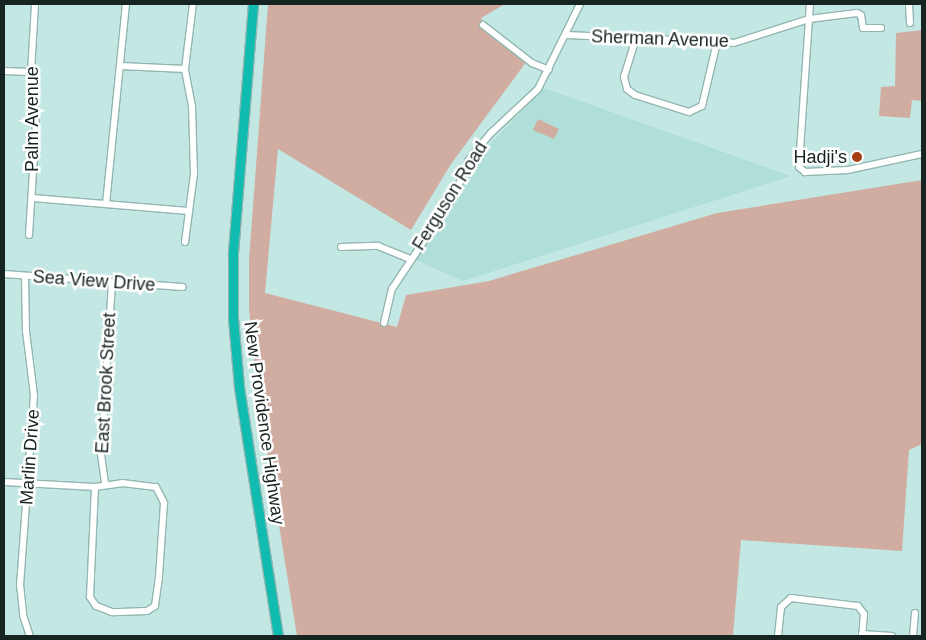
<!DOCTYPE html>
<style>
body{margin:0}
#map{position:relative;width:926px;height:640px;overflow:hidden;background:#c3e8e3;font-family:Helvetica,sans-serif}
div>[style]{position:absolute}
.built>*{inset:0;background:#b0ded8}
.green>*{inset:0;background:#d1ada1}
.roads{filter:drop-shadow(1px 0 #93b6b1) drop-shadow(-1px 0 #93b6b1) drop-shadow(0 1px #93b6b1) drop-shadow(0 -1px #93b6b1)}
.minor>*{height:6px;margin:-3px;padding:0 3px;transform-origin:3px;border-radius:3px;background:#fff}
.highway>*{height:9px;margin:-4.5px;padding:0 4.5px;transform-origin:4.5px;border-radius:4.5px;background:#10bbaf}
.dots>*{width:14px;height:14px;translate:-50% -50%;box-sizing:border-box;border:2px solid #fff;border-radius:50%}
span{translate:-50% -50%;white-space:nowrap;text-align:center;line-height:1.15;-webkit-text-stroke:5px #fff;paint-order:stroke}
.street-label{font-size:18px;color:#162422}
.poi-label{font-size:18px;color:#162422}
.right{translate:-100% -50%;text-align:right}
.frame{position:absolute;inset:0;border:5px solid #162422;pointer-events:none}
</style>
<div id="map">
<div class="built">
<i style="clip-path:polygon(544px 88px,791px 176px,463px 281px,416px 260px,454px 204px,476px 159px)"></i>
</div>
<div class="green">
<i style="clip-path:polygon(268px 4px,505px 4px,481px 18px,485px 26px,527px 61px,451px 164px,411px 230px,278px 149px,265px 293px,397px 327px,406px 295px,489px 281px,717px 213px,922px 180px,922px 444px,909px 450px,902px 551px,741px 540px,733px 636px,297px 636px,257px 390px,249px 308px,249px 260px)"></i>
<i style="clip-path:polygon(922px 30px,922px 101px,912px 100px,910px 118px,879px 116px,881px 87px,895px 86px,896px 33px)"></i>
<i style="clip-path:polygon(538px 119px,559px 129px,554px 139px,533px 130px)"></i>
</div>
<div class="roads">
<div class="minor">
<i style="left:810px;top:4px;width:163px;rotate:93.9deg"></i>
<i style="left:799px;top:167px;width:8px;rotate:40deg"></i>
<i style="left:805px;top:172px;width:43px;rotate:-2.7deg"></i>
<i style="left:848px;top:170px;width:76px;rotate:-12.2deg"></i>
<i style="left:909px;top:4px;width:19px;rotate:87deg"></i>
<i style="left:483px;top:25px;width:62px;rotate:37.8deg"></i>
<i style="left:532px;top:63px;width:18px;rotate:22deg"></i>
<i style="left:567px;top:35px;width:167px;rotate:2.7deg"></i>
<i style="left:734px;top:43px;width:79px;rotate:-17.7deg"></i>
<i style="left:809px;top:19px;width:48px;rotate:-7.1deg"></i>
<i style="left:857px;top:13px;width:4px;rotate:27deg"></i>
<i style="left:861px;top:15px;width:13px;rotate:81deg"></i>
<i style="left:863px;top:28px;width:18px"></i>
<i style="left:636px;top:38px;width:41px;rotate:107.1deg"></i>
<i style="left:624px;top:77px;width:12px;rotate:76deg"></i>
<i style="left:627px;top:89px;width:10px;rotate:37deg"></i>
<i style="left:635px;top:95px;width:57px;rotate:17.5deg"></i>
<i style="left:689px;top:112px;width:14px;rotate:-25deg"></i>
<i style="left:702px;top:106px;width:66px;rotate:-76.8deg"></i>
<i style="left:121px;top:66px;width:64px;rotate:2.7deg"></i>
<i style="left:4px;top:71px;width:27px;rotate:2deg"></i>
<i style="left:33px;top:198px;width:156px;rotate:4.8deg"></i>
<i style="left:106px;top:204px;width:201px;rotate:-84.3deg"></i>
<i style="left:29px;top:235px;width:110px;rotate:-86.4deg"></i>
<i style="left:36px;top:125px;width:53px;rotate:-95.4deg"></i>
<i style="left:31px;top:72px;width:68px;rotate:-86.6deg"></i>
<i style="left:185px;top:242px;width:69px;rotate:-82.5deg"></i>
<i style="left:194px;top:174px;width:68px;rotate:-91.7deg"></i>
<i style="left:192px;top:106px;width:38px;rotate:-101deg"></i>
<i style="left:185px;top:69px;width:65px;rotate:-83deg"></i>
<i style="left:341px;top:247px;width:37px;rotate:-2deg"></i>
<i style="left:378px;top:246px;width:35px;rotate:22deg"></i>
<i style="left:4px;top:274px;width:179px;rotate:4.2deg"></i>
<i style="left:25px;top:276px;width:55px;rotate:89deg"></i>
<i style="left:26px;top:331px;width:64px;rotate:82.9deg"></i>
<i style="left:34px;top:395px;width:190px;rotate:94.2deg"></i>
<i style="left:20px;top:584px;width:31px;rotate:84deg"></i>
<i style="left:23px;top:615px;width:22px;rotate:72deg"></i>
<i style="left:384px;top:323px;width:35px;rotate:-77deg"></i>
<i style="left:392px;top:289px;width:114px;rotate:-56.4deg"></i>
<i style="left:455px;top:194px;width:35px;rotate:-68deg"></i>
<i style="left:468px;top:161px;width:36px;rotate:-51deg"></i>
<i style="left:491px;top:133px;width:64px;rotate:-43.1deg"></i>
<i style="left:538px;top:89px;width:95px;rotate:-63.7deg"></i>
<i style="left:4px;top:482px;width:91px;rotate:3.1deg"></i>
<i style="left:95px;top:487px;width:27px;rotate:-8deg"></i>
<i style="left:122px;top:483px;width:34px;rotate:7deg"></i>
<i style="left:156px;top:487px;width:18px;rotate:63deg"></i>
<i style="left:164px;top:503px;width:74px;rotate:93.9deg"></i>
<i style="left:159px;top:577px;width:29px;rotate:98deg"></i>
<i style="left:155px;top:606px;width:9px;rotate:148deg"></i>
<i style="left:147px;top:611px;width:35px;rotate:178deg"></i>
<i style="left:112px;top:612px;width:17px;rotate:-159deg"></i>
<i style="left:96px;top:606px;width:11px;rotate:-124deg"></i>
<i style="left:90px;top:597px;width:110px;rotate:-87.4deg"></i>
<i style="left:105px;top:483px;width:30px;rotate:-98deg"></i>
<i style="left:101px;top:453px;width:170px;rotate:-86.3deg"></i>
<i style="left:862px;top:634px;width:30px;rotate:4deg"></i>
<i style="left:778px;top:636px;width:29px;rotate:-84deg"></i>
<i style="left:781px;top:607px;width:13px;rotate:-42deg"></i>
<i style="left:791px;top:598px;width:67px;rotate:6.8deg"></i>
<i style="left:858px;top:606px;width:10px;rotate:53deg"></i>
<i style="left:864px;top:614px;width:22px;rotate:95deg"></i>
<i style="left:913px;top:636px;width:23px;rotate:-85deg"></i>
</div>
<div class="highway">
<i style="left:253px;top:4px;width:252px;rotate:94.6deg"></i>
<i style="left:233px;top:255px;width:63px;rotate:90deg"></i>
<i style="left:233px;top:318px;width:69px;rotate:85deg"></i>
<i style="left:239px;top:387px;width:252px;rotate:81.1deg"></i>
</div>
</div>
<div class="dots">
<i style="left:857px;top:157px;background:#a53f13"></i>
</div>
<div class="street-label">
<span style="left:660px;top:39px;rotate:2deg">Sherman Avenue</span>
<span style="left:32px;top:119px;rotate:-90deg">Palm Avenue</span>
<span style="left:450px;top:196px;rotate:-58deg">Ferguson Road</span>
<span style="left:94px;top:281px;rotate:4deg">Sea View Drive</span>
<span style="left:106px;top:383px;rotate:-87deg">East Brook Street</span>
<span style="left:264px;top:423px;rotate:82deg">New Providence Highway</span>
<span style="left:30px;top:457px;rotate:-86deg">Marlin Drive</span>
</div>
<div class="poi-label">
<span class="right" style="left:847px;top:157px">Hadji's</span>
</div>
<div class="frame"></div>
</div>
